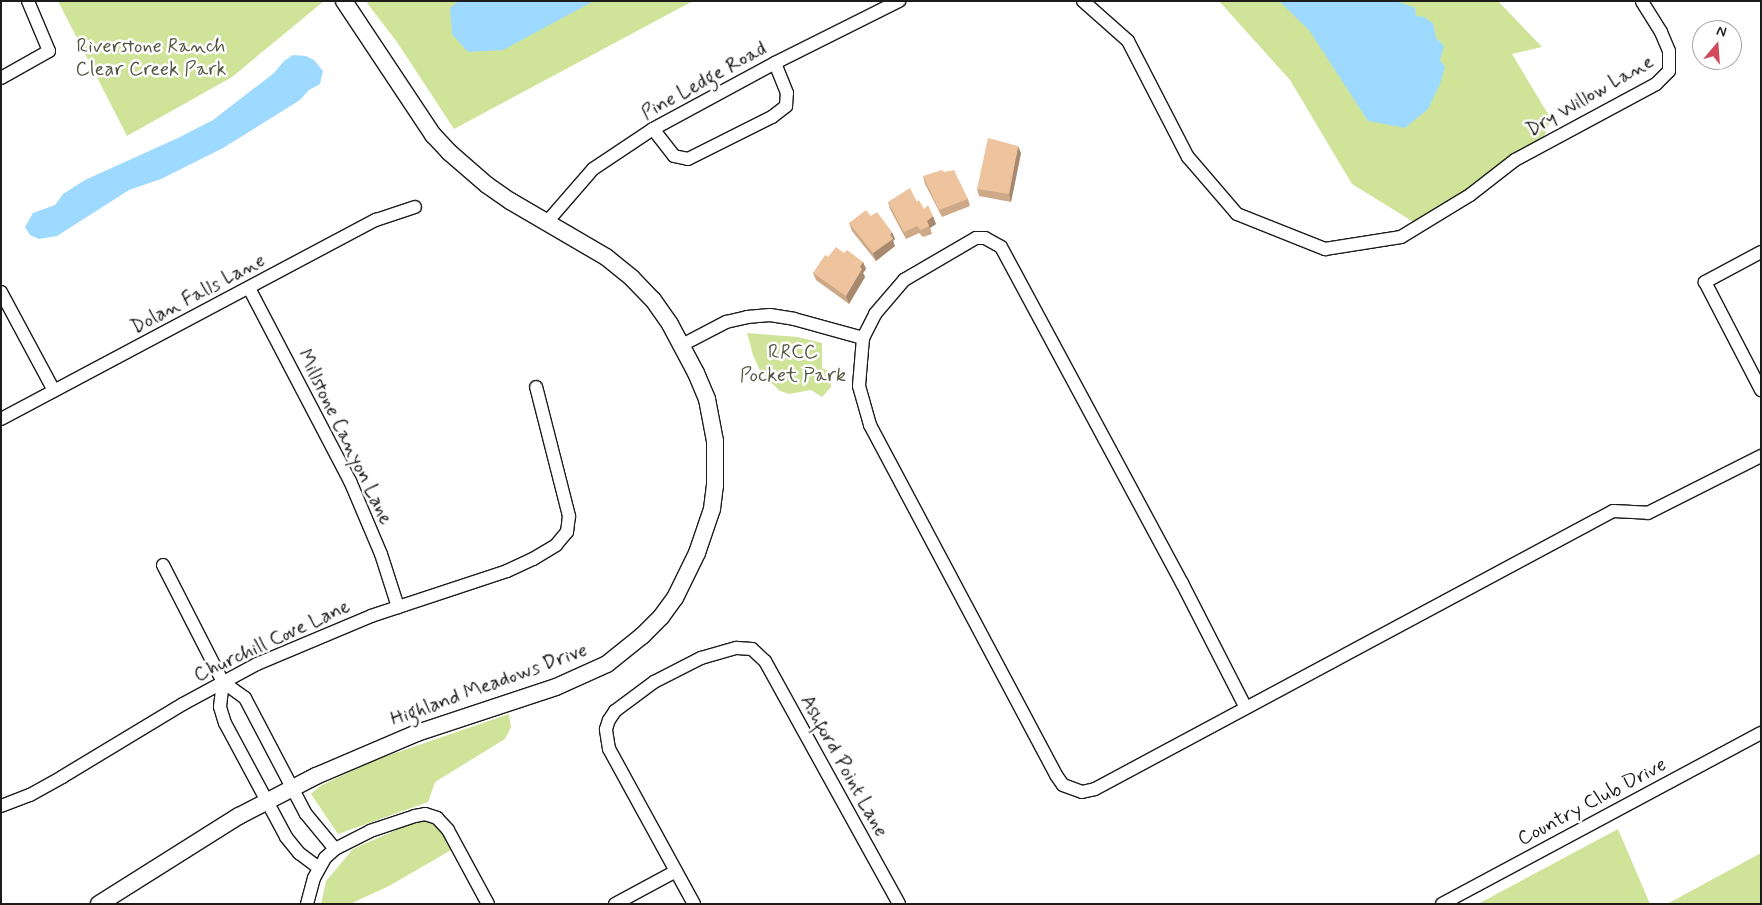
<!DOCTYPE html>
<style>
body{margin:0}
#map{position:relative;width:1762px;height:905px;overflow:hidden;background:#fff;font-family:Mynerve,sans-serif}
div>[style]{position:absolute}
.green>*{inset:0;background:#cfe498}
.water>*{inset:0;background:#9edaff}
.roads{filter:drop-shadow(1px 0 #1c1c1c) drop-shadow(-1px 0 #1c1c1c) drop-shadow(0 1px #1c1c1c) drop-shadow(0 -1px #1c1c1c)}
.minor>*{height:12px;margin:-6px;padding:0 6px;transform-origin:6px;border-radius:6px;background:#fff}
.tertiary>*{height:16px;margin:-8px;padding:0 8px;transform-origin:8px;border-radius:8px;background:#fff}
.wall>*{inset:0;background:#cda988}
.shaded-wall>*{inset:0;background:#a7896f}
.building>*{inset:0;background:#eec49e}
span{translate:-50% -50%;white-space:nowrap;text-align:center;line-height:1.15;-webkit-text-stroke:5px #fff;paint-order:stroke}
.park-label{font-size:20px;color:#525841}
.street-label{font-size:20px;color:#1c1c1c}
.frame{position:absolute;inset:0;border:2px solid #1c1c1c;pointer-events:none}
.north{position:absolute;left:1692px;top:20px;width:50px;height:50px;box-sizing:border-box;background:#fff;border:1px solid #a4a4a4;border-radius:50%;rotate:18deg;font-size:14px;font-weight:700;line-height:20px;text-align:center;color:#1c1c1c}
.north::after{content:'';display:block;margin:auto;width:18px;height:22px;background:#d1495b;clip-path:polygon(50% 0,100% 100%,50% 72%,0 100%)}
</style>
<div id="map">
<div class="green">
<i style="clip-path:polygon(58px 1px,324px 1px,232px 77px,127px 136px)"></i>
<i style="clip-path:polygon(369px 1px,693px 1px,454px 129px,397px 42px,367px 3px)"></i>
<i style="clip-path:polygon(1219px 1px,1498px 1px,1542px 47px,1512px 54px,1551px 119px,1540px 147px,1420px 226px,1352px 184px,1290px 80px)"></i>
<i style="clip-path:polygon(747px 333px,798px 337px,822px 343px,822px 368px,831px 372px,831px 387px,822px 397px,811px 390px,789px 394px,780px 391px,761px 373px,753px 355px)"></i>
<i style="clip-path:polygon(509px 714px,511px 727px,505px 739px,435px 782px,428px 802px,338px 834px,311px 794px,320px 786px,375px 760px)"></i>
<i style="clip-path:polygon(419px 820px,436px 823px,453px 849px,389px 886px,350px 904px,321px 904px,326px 881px,353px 849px)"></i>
<i style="clip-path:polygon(1618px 829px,1650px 904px,1478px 904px)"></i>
<i style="clip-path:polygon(1761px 853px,1761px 904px,1667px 904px)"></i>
</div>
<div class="water">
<i style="clip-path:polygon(459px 1px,594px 1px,503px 50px,468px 52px,452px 34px,450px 8px)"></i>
<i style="clip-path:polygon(1279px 1px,1397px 1px,1415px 8px,1416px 16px,1424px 17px,1433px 23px,1436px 38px,1444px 46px,1440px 60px,1445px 67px,1440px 84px,1428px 109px,1405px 128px,1368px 121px,1309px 30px)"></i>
<i style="clip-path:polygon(293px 55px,306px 56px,314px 60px,323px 71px,320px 84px,309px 90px,300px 100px,223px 148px,161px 179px,129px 190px,57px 236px,39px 239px,30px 235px,25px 227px,33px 213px,55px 205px,63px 194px,85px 180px,180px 137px,213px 120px,274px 73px,284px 61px)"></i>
</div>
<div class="roads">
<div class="minor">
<i style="left:1083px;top:1px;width:60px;rotate:41.6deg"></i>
<i style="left:1128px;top:41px;width:131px;rotate:62.7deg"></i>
<i style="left:1188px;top:157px;width:75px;rotate:49.3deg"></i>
<i style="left:1237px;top:214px;width:95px;rotate:21.7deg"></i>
<i style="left:1325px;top:249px;width:77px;rotate:-9deg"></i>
<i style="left:1401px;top:237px;width:81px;rotate:-31.3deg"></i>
<i style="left:1470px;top:195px;width:57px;rotate:-37.9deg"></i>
<i style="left:1515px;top:160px;width:160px;rotate:-28.3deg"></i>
<i style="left:1656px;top:84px;width:18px;rotate:-45deg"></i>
<i style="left:1669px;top:71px;width:20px;rotate:-90deg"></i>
<i style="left:1669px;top:51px;width:21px;rotate:-113deg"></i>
<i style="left:1661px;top:32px;width:36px;rotate:-122deg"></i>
<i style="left:1px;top:78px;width:55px;rotate:-29.4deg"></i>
<i style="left:49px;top:51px;width:54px;rotate:-112.8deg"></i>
<i style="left:653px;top:129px;width:34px;rotate:52deg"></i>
<i style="left:674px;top:156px;width:14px;rotate:12deg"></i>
<i style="left:688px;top:159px;width:94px;rotate:-26.6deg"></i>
<i style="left:772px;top:117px;width:18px;rotate:-38deg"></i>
<i style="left:786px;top:106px;width:13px;rotate:-86deg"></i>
<i style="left:787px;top:93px;width:32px;rotate:-112deg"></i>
<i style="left:547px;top:222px;width:70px;rotate:-49deg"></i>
<i style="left:593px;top:169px;width:72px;rotate:-33.7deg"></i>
<i style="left:653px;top:129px;width:139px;rotate:-28.4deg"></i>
<i style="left:775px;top:63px;width:139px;rotate:-26.6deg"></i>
<i style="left:1761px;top:252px;width:64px;rotate:151.8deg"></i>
<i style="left:1705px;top:282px;width:122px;rotate:62.6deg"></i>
<i style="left:249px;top:288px;width:218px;rotate:62.4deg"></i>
<i style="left:350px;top:481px;width:79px;rotate:67deg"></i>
<i style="left:381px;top:554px;width:56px;rotate:72.2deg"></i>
<i style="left:1px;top:292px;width:112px;rotate:61.8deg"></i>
<i style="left:863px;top:338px;width:27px;rotate:-63deg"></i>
<i style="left:875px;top:314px;width:45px;rotate:-49.5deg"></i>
<i style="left:904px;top:280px;width:83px;rotate:-30.3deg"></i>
<i style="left:976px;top:238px;width:9px"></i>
<i style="left:985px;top:238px;width:18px;rotate:29deg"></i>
<i style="left:1001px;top:247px;width:382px;rotate:61.7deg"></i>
<i style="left:1182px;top:583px;width:140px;rotate:62.9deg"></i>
<i style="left:682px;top:345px;width:50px;rotate:-27.6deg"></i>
<i style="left:726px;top:322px;width:22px;rotate:-13deg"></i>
<i style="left:747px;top:317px;width:23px;rotate:-5deg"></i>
<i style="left:770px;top:315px;width:24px;rotate:9deg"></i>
<i style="left:794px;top:319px;width:72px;rotate:15.4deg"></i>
<i style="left:863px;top:338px;width:48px;rotate:94.8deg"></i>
<i style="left:859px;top:386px;width:41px;rotate:74.2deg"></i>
<i style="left:870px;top:425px;width:396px;rotate:62deg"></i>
<i style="left:1056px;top:775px;width:12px;rotate:55deg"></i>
<i style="left:1063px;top:785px;width:20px;rotate:20deg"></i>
<i style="left:1082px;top:792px;width:13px;rotate:-13deg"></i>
<i style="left:1095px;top:789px;width:588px;rotate:-28.22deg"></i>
<i style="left:1613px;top:511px;width:35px;rotate:3deg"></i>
<i style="left:1648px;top:513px;width:127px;rotate:-26.8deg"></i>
<i style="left:1px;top:419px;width:425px;rotate:-28deg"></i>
<i style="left:376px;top:220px;width:41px;rotate:-18.4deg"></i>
<i style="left:163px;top:565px;width:131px;rotate:62.9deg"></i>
<i style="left:223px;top:682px;width:27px;rotate:36deg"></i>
<i style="left:245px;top:698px;width:131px;rotate:62.3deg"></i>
<i style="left:306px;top:814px;width:45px;rotate:50.4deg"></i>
<i style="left:223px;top:682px;width:25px;rotate:97deg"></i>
<i style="left:220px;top:707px;width:17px;rotate:73deg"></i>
<i style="left:225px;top:723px;width:129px;rotate:61.8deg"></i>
<i style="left:286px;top:837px;width:21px;rotate:51deg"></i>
<i style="left:299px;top:853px;width:25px;rotate:37deg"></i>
<i style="left:1px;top:806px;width:31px;rotate:-21deg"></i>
<i style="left:30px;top:795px;width:37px;rotate:-29deg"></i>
<i style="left:62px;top:777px;width:141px;rotate:-31.1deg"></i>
<i style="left:183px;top:704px;width:84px;rotate:-28.4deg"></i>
<i style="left:257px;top:664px;width:124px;rotate:-22.8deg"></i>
<i style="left:371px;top:616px;width:143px;rotate:-18.3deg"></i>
<i style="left:507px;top:571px;width:29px;rotate:-25deg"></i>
<i style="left:533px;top:559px;width:27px;rotate:-31deg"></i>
<i style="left:556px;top:545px;width:17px;rotate:-50deg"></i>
<i style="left:567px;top:532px;width:16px;rotate:-83deg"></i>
<i style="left:569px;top:516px;width:133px;rotate:-104.3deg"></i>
<i style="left:307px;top:904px;width:27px;rotate:-75deg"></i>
<i style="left:314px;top:878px;width:23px;rotate:-61deg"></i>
<i style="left:325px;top:858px;width:13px;rotate:-42deg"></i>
<i style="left:335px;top:849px;width:39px;rotate:-27deg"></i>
<i style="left:370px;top:831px;width:47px;rotate:-18.4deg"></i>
<i style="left:415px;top:816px;width:10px;rotate:-11deg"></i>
<i style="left:425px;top:814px;width:13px;rotate:18deg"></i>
<i style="left:437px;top:818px;width:16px;rotate:47deg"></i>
<i style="left:448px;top:830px;width:84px;rotate:61.6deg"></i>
<i style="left:615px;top:904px;width:69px;rotate:-28.4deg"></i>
<i style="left:694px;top:904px;width:177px;rotate:-118.7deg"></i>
<i style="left:609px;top:749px;width:20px;rotate:-99deg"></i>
<i style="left:606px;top:729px;width:9px;rotate:-72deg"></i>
<i style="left:609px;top:720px;width:11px;rotate:-56deg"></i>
<i style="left:615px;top:711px;width:49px;rotate:-36.6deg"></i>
<i style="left:654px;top:682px;width:53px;rotate:-27.1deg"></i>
<i style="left:701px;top:658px;width:37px;rotate:-16deg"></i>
<i style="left:737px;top:648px;width:15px;rotate:4deg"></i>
<i style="left:752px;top:649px;width:18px;rotate:43deg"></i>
<i style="left:765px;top:661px;width:277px;rotate:61.1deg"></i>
<i style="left:1442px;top:904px;width:362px;rotate:-28.2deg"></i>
</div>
<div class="tertiary">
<i style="left:99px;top:904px;width:165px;rotate:-32.2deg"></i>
<i style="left:239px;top:816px;width:87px;rotate:-27.5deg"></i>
<i style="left:316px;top:776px;width:110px;rotate:-23.1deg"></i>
<i style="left:417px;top:733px;width:146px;rotate:-18.3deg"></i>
<i style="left:556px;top:687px;width:56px;rotate:-24.3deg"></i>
<i style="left:607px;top:664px;width:45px;rotate:-38.7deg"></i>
<i style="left:642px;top:636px;width:27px;rotate:-45deg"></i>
<i style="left:661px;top:617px;width:24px;rotate:-54deg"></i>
<i style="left:675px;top:598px;width:50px;rotate:-63.9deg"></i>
<i style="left:697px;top:553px;width:46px;rotate:-71.2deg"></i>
<i style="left:712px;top:509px;width:23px;rotate:-83deg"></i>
<i style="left:715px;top:486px;width:45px;rotate:-90deg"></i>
<i style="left:715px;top:441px;width:43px;rotate:-100.8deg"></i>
<i style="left:707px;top:399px;width:28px;rotate:-113deg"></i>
<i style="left:696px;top:373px;width:55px;rotate:-118deg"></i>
<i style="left:670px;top:324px;width:29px;rotate:-125deg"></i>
<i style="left:653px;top:300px;width:30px;rotate:-134deg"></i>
<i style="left:632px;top:278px;width:33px;rotate:-141deg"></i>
<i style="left:606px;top:257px;width:111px;rotate:-149.7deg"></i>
<i style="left:510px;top:201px;width:28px;rotate:-145deg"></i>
<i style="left:487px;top:185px;width:49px;rotate:-139.1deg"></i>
<i style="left:450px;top:153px;width:25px;rotate:-133deg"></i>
<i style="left:433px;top:135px;width:161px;rotate:-123.6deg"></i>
</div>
</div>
<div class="wall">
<i style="clip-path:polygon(1021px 153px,1011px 202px,979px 196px,977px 189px)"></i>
<i style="clip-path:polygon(923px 176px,968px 199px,970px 206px,942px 217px,925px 184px)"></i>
<i style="clip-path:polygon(888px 202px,917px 202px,936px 224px,930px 228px,932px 234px,923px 237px,919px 233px,906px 239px,890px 209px)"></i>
<i style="clip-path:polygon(871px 216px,895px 239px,893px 241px,895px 246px,876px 261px,852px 231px,849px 223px)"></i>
<i style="clip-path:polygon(844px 253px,863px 262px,866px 269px,863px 273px,865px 277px,849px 304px,816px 280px,813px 273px,828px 257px)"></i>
</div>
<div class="shaded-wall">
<i style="clip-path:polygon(1018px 146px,1021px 153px,1011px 202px,1009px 194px)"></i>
<i style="clip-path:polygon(933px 216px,936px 224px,930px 228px,932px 234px,927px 221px)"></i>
<i style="clip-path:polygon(892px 232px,895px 239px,893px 241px,895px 246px,876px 261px,873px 253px)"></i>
<i style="clip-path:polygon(863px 262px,866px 269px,863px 273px,865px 277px,849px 304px,846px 296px,860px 267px)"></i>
</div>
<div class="building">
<i style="clip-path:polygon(988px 138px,1018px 146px,1009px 194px,977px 189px)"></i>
<i style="clip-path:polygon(942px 170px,944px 172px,954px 170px,968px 199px,939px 210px,923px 176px)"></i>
<i style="clip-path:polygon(910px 188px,917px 202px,919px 200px,924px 209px,928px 205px,933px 216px,927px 221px,929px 226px,921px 230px,917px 226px,904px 232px,888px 202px)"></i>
<i style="clip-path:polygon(866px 210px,871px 216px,877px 212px,892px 232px,890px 234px,893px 239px,873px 253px,849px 223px)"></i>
<i style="clip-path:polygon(836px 247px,844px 253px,847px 250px,863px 262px,860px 267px,862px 269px,846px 296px,813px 273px,825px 255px,828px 257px)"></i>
</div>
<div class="park-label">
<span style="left:151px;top:58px">Riverstone Ranch<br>Clear Creek Park</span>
<span style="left:793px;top:364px">RRCC<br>Pocket Park</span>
</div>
<div class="street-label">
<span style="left:704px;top:81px;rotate:-29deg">Pine Ledge Road</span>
<span style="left:1590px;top:96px;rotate:-30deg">Dry Willow Lane</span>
<span style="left:198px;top:294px;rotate:-28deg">Dolan Falls Lane</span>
<span style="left:345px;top:437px;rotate:64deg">Millstone Canyon Lane</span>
<span style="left:272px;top:641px;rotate:-25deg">Churchill Cove Lane</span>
<span style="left:489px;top:685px;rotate:-20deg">Highland Meadows Drive</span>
<span style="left:844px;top:766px;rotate:61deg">Ashford Point Lane</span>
<span style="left:1592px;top:802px;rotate:-28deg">Country Club Drive</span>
</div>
<div class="frame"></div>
<div class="north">N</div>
</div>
